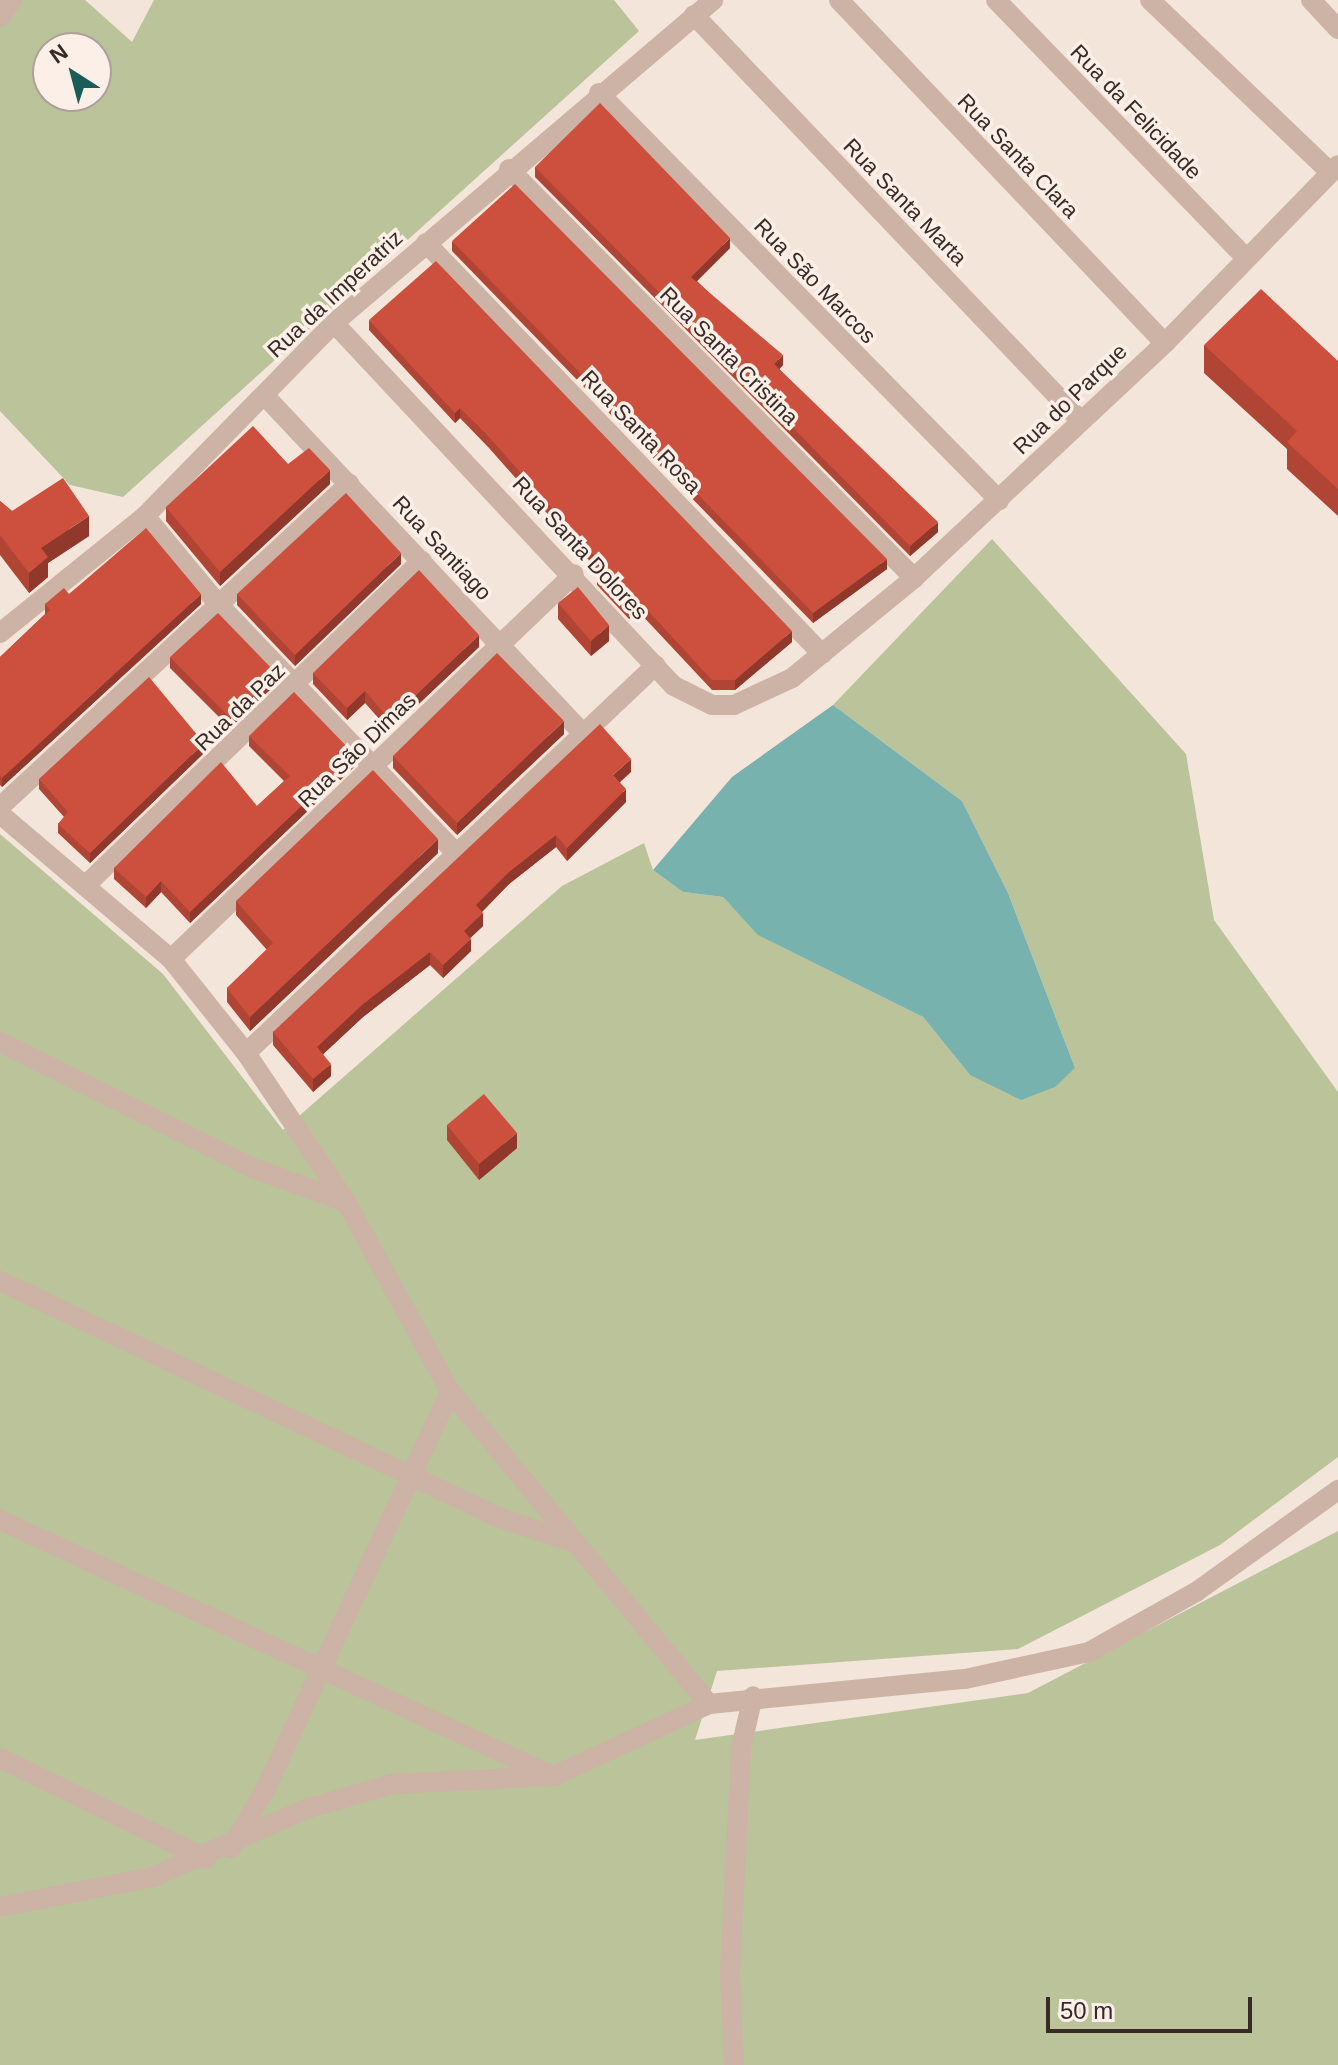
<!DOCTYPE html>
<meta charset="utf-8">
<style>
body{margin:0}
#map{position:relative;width:1338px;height:2065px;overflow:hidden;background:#f3e5da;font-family:Helvetica,sans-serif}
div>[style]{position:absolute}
.green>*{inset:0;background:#bac399}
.water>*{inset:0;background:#78b2ae}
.minor>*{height:20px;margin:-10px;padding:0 10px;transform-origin:10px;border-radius:10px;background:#ccb3a5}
.tertiary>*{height:20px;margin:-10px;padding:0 10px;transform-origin:10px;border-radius:10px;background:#ccb3a5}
.wall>*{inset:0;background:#b04535}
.shaded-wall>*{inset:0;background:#90382b}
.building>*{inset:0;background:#cd503e}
span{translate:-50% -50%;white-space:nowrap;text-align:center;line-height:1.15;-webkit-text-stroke:7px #fbefe7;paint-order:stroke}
.street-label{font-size:22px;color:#382a27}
.north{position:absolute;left:32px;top:32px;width:80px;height:80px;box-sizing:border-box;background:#fbefe7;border:2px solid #ada09a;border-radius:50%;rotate:324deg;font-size:22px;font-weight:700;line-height:32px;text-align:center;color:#382a27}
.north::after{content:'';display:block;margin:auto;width:28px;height:36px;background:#1a5c58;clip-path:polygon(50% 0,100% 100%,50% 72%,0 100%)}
.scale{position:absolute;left:1046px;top:1997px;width:206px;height:36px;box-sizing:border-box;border:4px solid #382a27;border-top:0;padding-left:10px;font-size:24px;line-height:28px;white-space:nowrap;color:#382a27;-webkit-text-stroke:6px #fbefe7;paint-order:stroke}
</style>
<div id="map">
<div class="green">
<i style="clip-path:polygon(evenodd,0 0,85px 0,132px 42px,154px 0,614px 0,639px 31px,123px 497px,70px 485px,0 411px,0 0,48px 48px,96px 48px,96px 96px,48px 96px,48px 48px)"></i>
<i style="clip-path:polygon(992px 539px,1186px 754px,1214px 920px,1338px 1092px,1338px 1457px,1220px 1545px,1018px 1649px,717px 1671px,695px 1740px,1028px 1693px,1338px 1531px,1338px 2065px,0 2065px,0 834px,163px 974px,283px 1130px,562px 886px,644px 843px,653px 870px,683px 892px,723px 897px,759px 935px,923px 1017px,970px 1075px,1075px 1068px,1008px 893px,962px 801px,833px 705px)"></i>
</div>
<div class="water">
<i style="clip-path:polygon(833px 705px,962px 801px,1008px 893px,1075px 1068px,1055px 1087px,1021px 1100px,970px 1075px,923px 1017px,758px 935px,723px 897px,683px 892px,653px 870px,732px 777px)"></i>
</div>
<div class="minor">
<i style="left:839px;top:0;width:473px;rotate:46.5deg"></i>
<i style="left:996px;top:0;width:356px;rotate:45.9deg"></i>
<i style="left:1150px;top:0;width:249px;rotate:43.7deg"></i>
<i style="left:1311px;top:0;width:40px;rotate:47deg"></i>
<i style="left:694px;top:15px;width:561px;rotate:46.37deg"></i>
<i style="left:599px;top:93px;width:571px;rotate:45.5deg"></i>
<i style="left:509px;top:169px;width:576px;rotate:45.28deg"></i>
<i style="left:426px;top:243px;width:571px;rotate:46.06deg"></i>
<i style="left:334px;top:323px;width:497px;rotate:46.9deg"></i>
<i style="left:674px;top:686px;width:42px;rotate:26.6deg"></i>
<i style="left:712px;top:705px;width:22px"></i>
<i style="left:734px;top:705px;width:64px;rotate:-25deg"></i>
<i style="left:792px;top:678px;width:158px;rotate:-39.3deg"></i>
<i style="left:914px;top:578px;width:344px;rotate:-43.1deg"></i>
<i style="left:1165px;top:343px;width:248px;rotate:-45.8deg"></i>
<i style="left:264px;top:395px;width:467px;rotate:46.7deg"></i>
<i style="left:145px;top:516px;width:114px;rotate:50.3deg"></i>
<i style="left:218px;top:604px;width:347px;rotate:46.3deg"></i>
<i style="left:0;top:633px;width:186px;rotate:-38.9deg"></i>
<i style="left:145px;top:516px;width:270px;rotate:-45.6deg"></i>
<i style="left:334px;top:323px;width:498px;rotate:-40.4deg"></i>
<i style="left:0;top:807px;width:476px;rotate:-42.8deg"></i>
<i style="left:0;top:814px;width:224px;rotate:40.3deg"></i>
<i style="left:171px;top:959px;width:120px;rotate:51.4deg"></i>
<i style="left:246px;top:1053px;width:179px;rotate:56.1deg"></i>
<i style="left:346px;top:1202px;width:216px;rotate:61.2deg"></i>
<i style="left:450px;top:1391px;width:406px;rotate:50.4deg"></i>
<i style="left:88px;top:883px;width:464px;rotate:-44deg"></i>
<i style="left:171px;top:959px;width:557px;rotate:-43.69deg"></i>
<i style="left:0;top:1042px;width:283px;rotate:26.5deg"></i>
<i style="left:253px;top:1168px;width:99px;rotate:20.1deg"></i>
<i style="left:246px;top:1053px;width:564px;rotate:-43.42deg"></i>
<i style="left:0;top:1281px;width:553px;rotate:25.36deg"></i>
<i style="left:500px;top:1518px;width:80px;rotate:18.2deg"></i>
<i style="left:0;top:1520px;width:602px;rotate:24.86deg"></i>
<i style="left:0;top:1758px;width:229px;rotate:26.1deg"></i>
<i style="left:231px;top:1848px;width:69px;rotate:-59.7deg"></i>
<i style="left:266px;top:1788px;width:438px;rotate:-65.1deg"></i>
<i style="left:0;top:1907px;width:156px;rotate:-11.1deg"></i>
<i style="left:153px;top:1877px;width:167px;rotate:-24deg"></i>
<i style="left:306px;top:1809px;width:90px;rotate:-16.2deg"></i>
<i style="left:392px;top:1784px;width:162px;rotate:-2.8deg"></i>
<i style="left:554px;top:1776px;width:171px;rotate:-24.9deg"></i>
<i style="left:709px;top:1704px;width:257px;rotate:-5.6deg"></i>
<i style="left:965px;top:1679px;width:127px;rotate:-12.3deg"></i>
<i style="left:1089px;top:1652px;width:123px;rotate:-29.3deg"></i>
<i style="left:1196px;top:1592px;width:175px;rotate:-35.7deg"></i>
<i style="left:734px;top:2065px;width:92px;rotate:-92.5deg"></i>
<i style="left:730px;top:1973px;width:225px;rotate:-87.2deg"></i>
<i style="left:741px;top:1748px;width:53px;rotate:-77deg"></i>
</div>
<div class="tertiary">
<i style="left:0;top:17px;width:21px;rotate:-55deg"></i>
</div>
<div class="wall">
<i style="clip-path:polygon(535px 167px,730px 248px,697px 281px,783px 365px,779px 369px,938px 532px,910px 556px,535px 177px)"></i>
<i style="clip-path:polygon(452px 241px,887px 569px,813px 623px,452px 251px)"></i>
<i style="clip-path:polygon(369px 320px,792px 642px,735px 690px,712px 690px,638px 611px,629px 619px,597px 585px,597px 575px,600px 573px,489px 448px,460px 418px,455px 423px,369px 330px)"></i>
<i style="clip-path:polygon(1204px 345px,1338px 361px,1338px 516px,1287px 469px,1287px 449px,1204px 373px)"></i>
<i style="clip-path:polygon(288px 464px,330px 484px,220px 586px,166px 521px,166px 507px)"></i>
<i style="clip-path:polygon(0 501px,12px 511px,89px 536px,48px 563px,48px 577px,29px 593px,0 555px)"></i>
<i style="clip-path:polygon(401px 564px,295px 666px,237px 605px,237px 594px)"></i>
<i style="clip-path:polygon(69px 594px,201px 604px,2px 787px,0 785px,0 657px,45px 614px,45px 604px)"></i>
<i style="clip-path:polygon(558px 603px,609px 641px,591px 656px,558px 619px)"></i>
<i style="clip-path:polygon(479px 647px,390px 731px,365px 703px,347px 720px,313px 684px,313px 673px)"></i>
<i style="clip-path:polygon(170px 657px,276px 684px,230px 728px,170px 668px)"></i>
<i style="clip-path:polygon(564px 734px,457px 835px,393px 768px,393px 756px)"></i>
<i style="clip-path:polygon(249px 736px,355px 766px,190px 923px,161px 892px,146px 908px,114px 879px,114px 868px,257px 806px,284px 781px,249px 746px)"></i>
<i style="clip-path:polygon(204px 753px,90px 863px,58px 833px,58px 824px,64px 817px,39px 789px,39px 779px)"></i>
<i style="clip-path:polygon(631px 772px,620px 782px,626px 802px,567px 861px,556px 847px,509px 884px,482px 912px,483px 926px,470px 938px,471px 951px,443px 978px,430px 965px,363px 1017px,323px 1054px,331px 1076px,313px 1092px,273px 1045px,273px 1032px)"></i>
<i style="clip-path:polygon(438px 853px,250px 1031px,227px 1002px,227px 988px,267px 950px,236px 915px,236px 901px)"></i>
<i style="clip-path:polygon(447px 1125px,517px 1148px,479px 1180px,447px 1140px)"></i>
</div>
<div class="shaded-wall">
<i style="clip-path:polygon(730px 238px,730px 248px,691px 287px,691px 277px)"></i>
<i style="clip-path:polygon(783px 355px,783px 365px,774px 375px,774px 364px)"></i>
<i style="clip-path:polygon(460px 408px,460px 418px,455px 423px,455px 413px)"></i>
<i style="clip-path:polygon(330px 470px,330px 484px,220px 586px,220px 572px)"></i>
<i style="clip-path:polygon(89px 516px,89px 536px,48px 563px,48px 577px,29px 593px,29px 573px,41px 548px)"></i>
<i style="clip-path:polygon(938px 522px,938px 532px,910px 556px,910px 546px)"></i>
<i style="clip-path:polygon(401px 553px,401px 564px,295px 666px,295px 655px)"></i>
<i style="clip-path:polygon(887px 559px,887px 569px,813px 623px,813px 613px)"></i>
<i style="clip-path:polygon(201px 594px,201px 604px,2px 787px,2px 778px)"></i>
<i style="clip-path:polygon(638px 600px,638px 611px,629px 619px,629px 609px)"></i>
<i style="clip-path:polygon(609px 625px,609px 641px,591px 656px,591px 641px)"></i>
<i style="clip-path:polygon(792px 631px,792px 642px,735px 690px,735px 680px)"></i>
<i style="clip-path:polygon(479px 635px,479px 647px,390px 731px,390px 720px)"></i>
<i style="clip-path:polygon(276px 673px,276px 684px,230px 728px,230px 718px)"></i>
<i style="clip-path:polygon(365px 691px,365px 703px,347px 720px,347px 708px)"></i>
<i style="clip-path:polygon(564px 721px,564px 734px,457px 835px,457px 823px)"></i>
<i style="clip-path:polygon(204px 743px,204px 753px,90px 863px,90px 853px)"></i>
<i style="clip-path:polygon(355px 755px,355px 766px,190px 923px,190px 912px)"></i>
<i style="clip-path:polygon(631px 759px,631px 772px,613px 788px,613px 775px)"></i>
<i style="clip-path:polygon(626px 789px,626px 802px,567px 861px,567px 848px)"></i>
<i style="clip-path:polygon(556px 835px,556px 847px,509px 884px,476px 918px,476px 905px,509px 872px)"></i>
<i style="clip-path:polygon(438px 839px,438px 853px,250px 1031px,250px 1017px)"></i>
<i style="clip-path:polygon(161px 881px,161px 892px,146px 908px,146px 897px)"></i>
<i style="clip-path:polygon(483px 913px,483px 926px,464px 944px,464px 931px)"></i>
<i style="clip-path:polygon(471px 939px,471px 951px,443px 978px,443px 965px)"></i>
<i style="clip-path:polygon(430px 952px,430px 965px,363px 1017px,317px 1060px,317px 1047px,363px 1004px)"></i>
<i style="clip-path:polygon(331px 1064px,331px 1076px,313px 1092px,313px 1079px)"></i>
<i style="clip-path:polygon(517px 1133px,517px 1148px,479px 1180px,479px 1164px)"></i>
</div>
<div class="building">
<i style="clip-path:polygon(600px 103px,730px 238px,691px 277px,783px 355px,774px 364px,938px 522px,910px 546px,535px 167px)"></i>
<i style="clip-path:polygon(515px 184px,887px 559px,813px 613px,452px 241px)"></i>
<i style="clip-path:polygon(436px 261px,792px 631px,735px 680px,712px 680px,638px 600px,629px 609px,597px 575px,605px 568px,489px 437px,460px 408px,455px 413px,369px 320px)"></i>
<i style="clip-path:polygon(1261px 289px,1338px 361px,1338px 489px,1287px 442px,1297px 431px,1204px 345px)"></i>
<i style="clip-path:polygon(253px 426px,288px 464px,309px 448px,330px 470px,220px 572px,166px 507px)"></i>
<i style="clip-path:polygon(63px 478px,89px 516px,41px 548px,48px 557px,29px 573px,0 535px,0 501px,12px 511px)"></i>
<i style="clip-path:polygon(346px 493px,401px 553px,295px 655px,237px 594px)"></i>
<i style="clip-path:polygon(146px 528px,201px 594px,2px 778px,0 775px,0 657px,50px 610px,45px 604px,64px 588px,69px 594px)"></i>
<i style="clip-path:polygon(419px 570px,479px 635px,390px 720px,365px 691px,347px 708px,313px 673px)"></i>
<i style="clip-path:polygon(578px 587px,609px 625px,591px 641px,558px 603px)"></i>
<i style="clip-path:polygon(218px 613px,276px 673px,230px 718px,170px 657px)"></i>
<i style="clip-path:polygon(497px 653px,564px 721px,457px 823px,393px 756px)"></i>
<i style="clip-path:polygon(149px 677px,204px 743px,90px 853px,58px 824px,68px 812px,39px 779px)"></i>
<i style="clip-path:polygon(294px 692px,355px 755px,190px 912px,161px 881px,146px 897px,114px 868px,221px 762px,257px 806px,290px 776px,249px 736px)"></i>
<i style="clip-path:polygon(600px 724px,631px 759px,613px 775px,626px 789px,567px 848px,556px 835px,509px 872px,476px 905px,483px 913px,464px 931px,471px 939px,443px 965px,430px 952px,363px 1004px,317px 1047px,331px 1064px,313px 1079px,273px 1032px)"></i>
<i style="clip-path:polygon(373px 770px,438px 839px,250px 1017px,227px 988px,273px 943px,236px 901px)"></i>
<i style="clip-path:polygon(484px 1094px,517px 1133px,479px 1164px,447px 1125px)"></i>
</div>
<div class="street-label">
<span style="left:1136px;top:112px;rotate:46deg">Rua da Felicidade</span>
<span style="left:1018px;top:156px;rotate:46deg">Rua Santa Clara</span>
<span style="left:905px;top:202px;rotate:46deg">Rua Santa Marta</span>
<span style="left:815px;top:281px;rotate:46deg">Rua São Marcos</span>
<span style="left:335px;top:294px;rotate:-43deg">Rua da Imperatriz</span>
<span style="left:729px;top:356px;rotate:45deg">Rua Santa Cristina</span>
<span style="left:1070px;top:399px;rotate:-44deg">Rua do Parque</span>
<span style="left:641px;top:432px;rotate:46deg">Rua Santa Rosa</span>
<span style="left:442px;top:548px;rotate:47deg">Rua Santiago</span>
<span style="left:580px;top:548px;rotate:47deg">Rua Santa Dolores</span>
<span style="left:240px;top:707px;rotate:-44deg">Rua da Paz</span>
<span style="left:357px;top:750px;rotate:-44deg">Rua São Dimas</span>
</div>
<div class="north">N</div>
<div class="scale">50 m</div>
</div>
